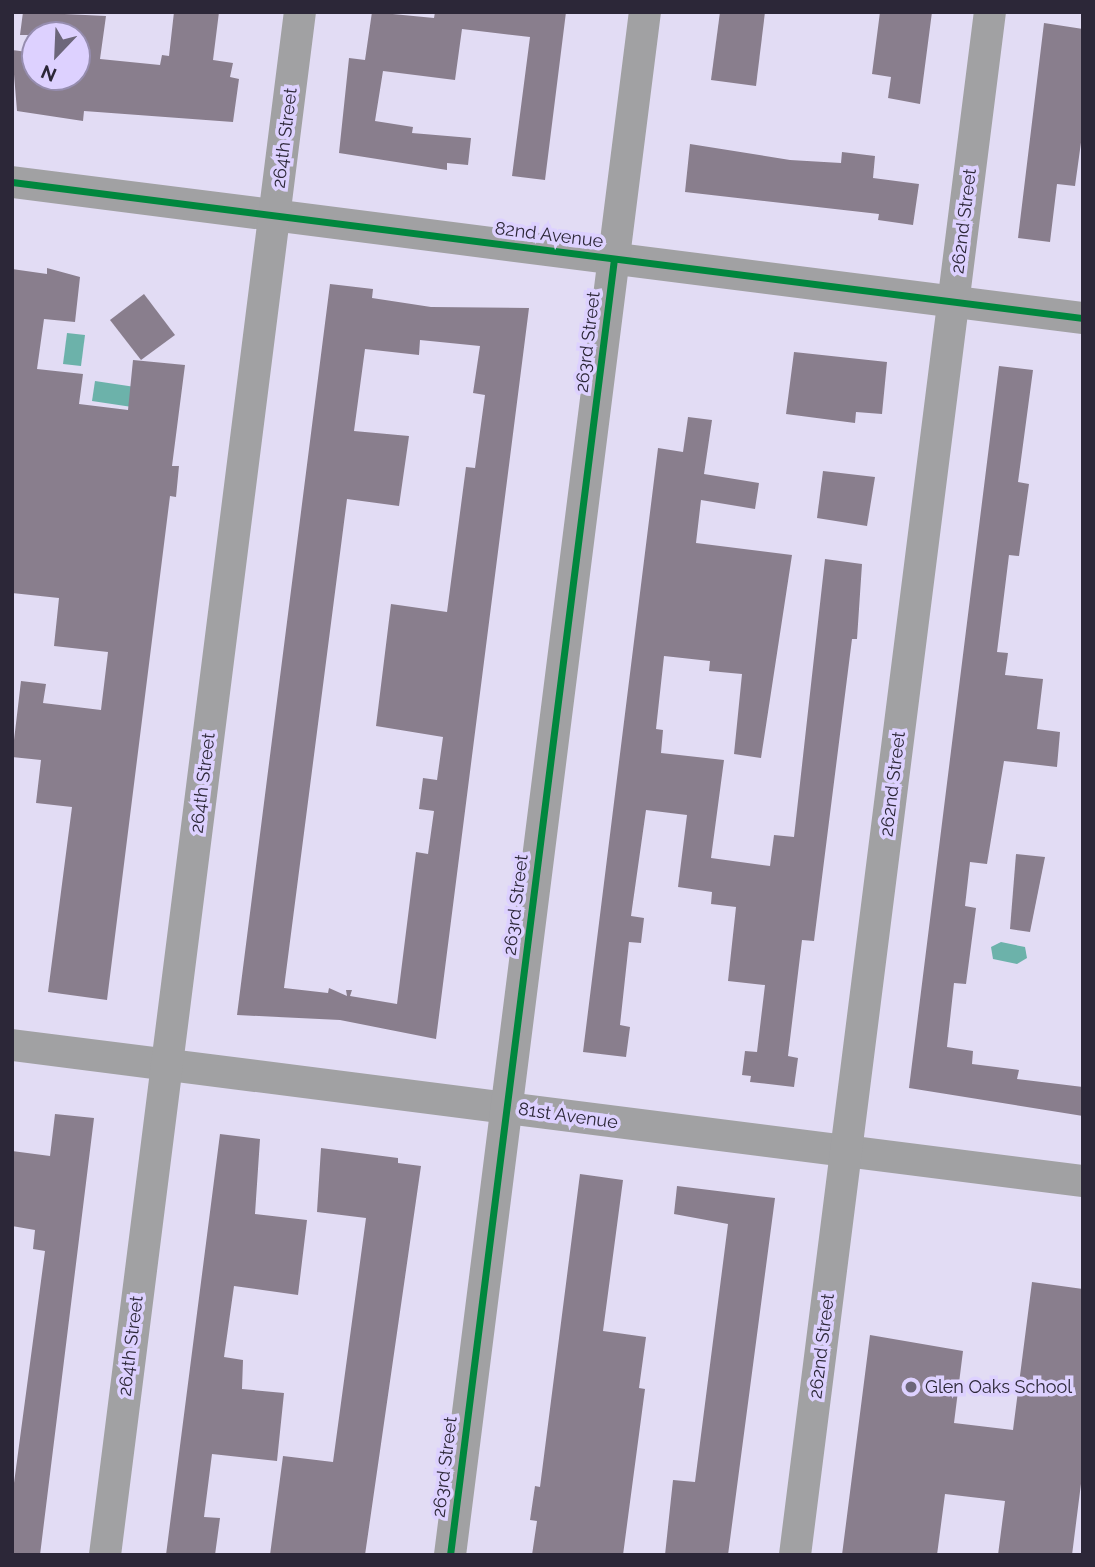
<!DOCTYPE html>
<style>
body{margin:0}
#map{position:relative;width:1095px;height:1567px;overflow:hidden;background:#e2dcf4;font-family:Raleway,sans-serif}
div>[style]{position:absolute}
.water>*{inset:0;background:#6cb2aa}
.building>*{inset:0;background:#897e8d}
.minor>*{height:32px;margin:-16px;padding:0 16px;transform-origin:16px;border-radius:16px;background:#a1a1a3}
.cycleway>*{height:7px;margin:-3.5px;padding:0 3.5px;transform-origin:3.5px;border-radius:3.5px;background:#00873e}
.dots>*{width:19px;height:19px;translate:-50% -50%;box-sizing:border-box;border:4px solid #ddd1ff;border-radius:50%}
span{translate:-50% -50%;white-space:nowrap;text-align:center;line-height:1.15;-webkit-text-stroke:7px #ddd1ff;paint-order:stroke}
.street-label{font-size:18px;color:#2c2738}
.poi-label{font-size:18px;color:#2c2738}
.left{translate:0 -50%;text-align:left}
.frame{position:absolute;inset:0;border:14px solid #2c2738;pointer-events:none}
.north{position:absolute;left:21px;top:21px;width:70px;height:70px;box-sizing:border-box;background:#ddd1ff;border:2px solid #968daf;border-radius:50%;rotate:203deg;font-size:19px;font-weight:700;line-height:28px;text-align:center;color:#2c2738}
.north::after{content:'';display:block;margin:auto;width:24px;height:32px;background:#6c667a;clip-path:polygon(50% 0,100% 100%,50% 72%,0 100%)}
</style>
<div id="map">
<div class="water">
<i style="clip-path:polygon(67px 333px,85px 335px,81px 366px,63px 364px)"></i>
<i style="clip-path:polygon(95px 381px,135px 387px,132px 407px,92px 401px)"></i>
<i style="clip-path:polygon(1001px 942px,1025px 947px,1027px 958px,1017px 964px,993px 959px,991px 947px)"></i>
</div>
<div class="building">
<i style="clip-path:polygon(23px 12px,106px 16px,100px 59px,160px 65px,162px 55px,169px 56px,174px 12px,219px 12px,213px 60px,233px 63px,230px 77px,239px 79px,233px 122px,84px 111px,83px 121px,17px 111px,12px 50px,35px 53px,35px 77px,77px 77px,77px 35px,20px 35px)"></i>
<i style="clip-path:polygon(372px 12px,434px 18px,435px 12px,566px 12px,545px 180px,512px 176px,530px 37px,462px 29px,455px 80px,383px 71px,375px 121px,413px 127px,412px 133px,471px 138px,468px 165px,447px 163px,447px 170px,339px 153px,349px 58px,365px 60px)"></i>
<i style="clip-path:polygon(720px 12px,765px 12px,756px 86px,711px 80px)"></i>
<i style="clip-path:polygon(880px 12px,932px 12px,920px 104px,888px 98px,891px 77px,872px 74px)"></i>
<i style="clip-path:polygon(1044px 23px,1083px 29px,1083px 128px,1075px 186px,1057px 184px,1050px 242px,1018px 238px)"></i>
<i style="clip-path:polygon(690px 144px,790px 160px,841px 163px,842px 152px,875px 156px,873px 178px,919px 184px,913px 225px,878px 220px,879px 214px,685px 192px)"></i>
<i style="clip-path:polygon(47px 268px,80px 277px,75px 322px,44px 319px,37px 369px,83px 374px,79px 404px,128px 410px,133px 360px,185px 365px,172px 466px,179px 466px,176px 497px,170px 496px,107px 1000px,48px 992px,72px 807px,36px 803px,41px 760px,12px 757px,21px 681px,46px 684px,43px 703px,101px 710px,108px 652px,54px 646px,59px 598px,12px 593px,12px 269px,47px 274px)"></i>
<i style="clip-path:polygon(evenodd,330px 284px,373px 289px,372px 298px,431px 307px,529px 308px,436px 1039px,340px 1020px,237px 1015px,330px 284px,420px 340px,480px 346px,473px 393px,485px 395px,475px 468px,466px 467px,447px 612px,391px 604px,376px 726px,443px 737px,437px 780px,423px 778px,419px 809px,434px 811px,428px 854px,416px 852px,397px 1004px,350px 996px,352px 990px,346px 990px,347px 996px,329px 988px,328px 993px,284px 988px,347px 499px,399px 506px,409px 436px,354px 431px,365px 349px,419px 355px,420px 340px)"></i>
<i style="clip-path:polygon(144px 294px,175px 335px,141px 360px,110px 320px)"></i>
<i style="clip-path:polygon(794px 352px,887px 362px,882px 414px,856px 412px,855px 423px,786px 414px)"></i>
<i style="clip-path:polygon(999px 366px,1033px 370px,1018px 482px,1029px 484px,1019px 556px,1009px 555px,997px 652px,1008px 653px,1005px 675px,1043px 679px,1037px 729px,1060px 732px,1057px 767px,1004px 761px,987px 864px,970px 862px,965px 906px,976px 908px,966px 984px,954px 983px,947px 1047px,973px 1051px,972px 1064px,1019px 1070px,1017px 1079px,1083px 1087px,1083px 1116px,909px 1088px)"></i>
<i style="clip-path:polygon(688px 417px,712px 420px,704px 474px,759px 483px,755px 509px,701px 500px,696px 543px,792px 555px,761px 758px,734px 754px,742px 674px,709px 671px,710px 661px,664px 656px,656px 729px,663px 730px,661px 753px,724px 760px,711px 858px,770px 866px,774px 835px,794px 837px,825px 559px,862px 564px,857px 639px,852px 639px,814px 941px,802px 940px,788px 1056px,798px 1058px,794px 1087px,750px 1082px,751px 1076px,742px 1075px,745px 1051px,757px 1052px,765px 985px,728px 981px,736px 907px,711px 904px,712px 892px,678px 887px,687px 815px,646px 810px,631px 916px,644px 918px,641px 943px,629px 942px,620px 1025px,630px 1027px,626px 1057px,583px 1052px,658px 448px,683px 452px)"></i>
<i style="clip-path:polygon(823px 471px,875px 477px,867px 526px,817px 518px)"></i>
<i style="clip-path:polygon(1016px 854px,1045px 857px,1030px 932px,1010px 929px)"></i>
<i style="clip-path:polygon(55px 1114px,94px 1118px,40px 1555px,12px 1555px,12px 1498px,45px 1251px,33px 1249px,35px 1230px,12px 1226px,12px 1151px,50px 1156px)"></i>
<i style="clip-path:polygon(220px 1134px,260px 1139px,255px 1214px,307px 1220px,298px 1295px,234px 1286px,224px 1357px,243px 1360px,242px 1389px,284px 1393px,277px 1461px,212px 1454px,204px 1517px,220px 1518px,215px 1555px,166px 1555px)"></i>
<i style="clip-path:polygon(321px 1148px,398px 1158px,398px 1163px,421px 1166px,365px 1555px,270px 1555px,283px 1456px,333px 1462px,366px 1218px,317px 1212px)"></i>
<i style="clip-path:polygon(580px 1174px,623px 1180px,603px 1331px,646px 1337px,639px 1388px,645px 1389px,623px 1555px,532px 1555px,537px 1521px,530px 1520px,535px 1486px,540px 1487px)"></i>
<i style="clip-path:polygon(677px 1186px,775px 1198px,728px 1555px,665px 1555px,673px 1480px,695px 1482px,728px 1224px,674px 1214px)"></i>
<i style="clip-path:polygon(1032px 1282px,1083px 1289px,1083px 1468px,1072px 1555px,998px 1555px,1005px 1501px,945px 1494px,937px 1555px,842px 1555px,870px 1335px,963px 1351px,954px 1423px,1013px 1430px)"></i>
</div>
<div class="minor">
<i style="left:12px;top:182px;width:1080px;rotate:7.24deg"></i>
<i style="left:12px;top:1045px;width:1080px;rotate:7.24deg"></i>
<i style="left:105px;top:1555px;width:1555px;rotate:-82.8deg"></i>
<i style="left:450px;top:1555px;width:1555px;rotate:-82.8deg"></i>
<i style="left:795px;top:1555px;width:1555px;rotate:-82.8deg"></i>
</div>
<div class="cycleway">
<i style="left:12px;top:182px;width:1080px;rotate:7.24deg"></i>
<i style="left:450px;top:1555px;width:1306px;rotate:-82.79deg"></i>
</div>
<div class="dots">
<i style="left:911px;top:1387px;background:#6c667a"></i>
</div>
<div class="street-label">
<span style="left:285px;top:138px;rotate:-83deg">264th Street</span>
<span style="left:964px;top:221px;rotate:-83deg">262nd Street</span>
<span style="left:549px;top:235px;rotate:7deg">82nd Avenue</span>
<span style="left:588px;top:342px;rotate:-83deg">263rd Street</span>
<span style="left:203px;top:783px;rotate:-83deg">264th Street</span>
<span style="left:893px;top:784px;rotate:-83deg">262nd Street</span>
<span style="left:516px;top:905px;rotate:-83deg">263rd Street</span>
<span style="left:568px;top:1116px;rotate:8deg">81st Avenue</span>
<span style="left:131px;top:1346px;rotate:-83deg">264th Street</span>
<span style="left:822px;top:1346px;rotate:-83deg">262nd Street</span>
<span style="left:445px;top:1467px;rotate:-83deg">263rd Street</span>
</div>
<div class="poi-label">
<span class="left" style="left:925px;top:1387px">Glen Oaks School</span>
</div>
<div class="frame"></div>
<div class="north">N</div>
</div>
